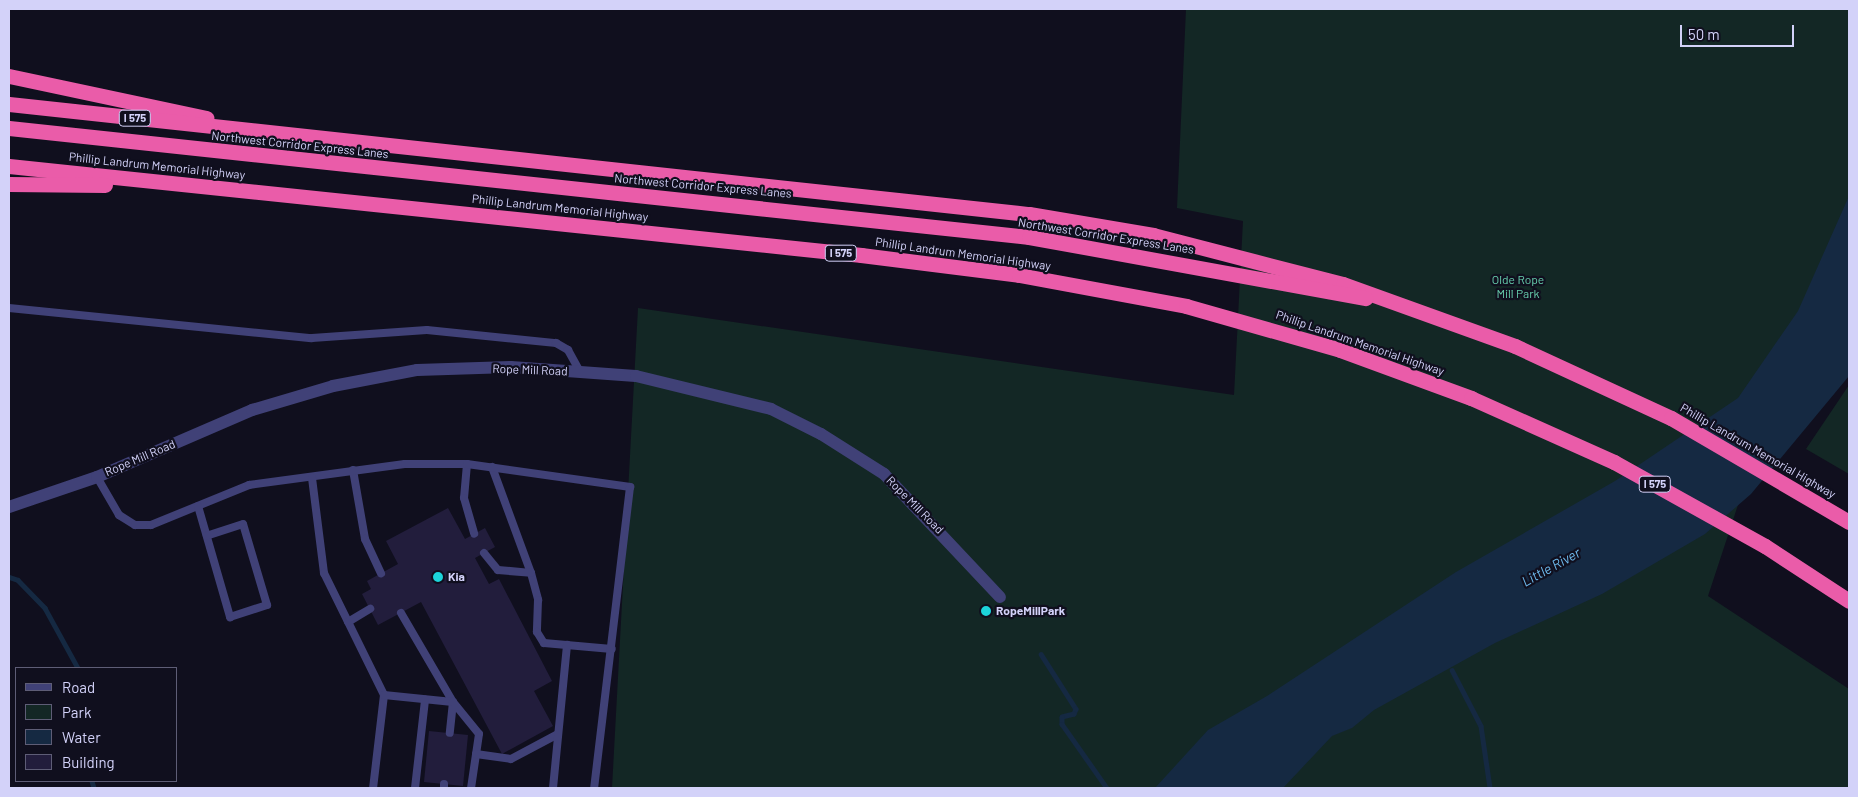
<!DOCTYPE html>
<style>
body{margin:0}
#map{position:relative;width:1858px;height:797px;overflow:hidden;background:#100f1e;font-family:Barlow,sans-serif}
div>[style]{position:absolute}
.green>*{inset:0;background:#132725}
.water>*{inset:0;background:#152942}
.stream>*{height:4.5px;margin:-2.25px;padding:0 2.25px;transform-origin:2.25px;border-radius:2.25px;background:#152942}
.building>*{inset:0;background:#221d3c}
.service>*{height:8px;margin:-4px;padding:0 4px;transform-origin:4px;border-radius:4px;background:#404177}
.minor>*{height:12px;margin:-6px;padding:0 6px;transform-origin:6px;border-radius:6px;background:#404177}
.motorway>*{height:15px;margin:-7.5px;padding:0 7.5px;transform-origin:7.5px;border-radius:7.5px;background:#ea5ca9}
.dots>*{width:14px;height:14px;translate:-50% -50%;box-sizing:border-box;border:2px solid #100f1e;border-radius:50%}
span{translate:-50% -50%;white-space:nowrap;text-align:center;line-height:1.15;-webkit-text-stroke:4.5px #100f1e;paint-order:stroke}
.shield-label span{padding:1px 4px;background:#100f1e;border:1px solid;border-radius:4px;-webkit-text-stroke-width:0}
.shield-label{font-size:11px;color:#d3d2f9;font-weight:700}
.street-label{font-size:12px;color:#d3d2f9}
.park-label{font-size:12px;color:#67cfae}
.poi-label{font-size:12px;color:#d3d2f9;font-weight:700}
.left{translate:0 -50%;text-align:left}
.water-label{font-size:14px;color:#6db9ec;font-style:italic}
.frame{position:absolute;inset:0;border:10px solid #d3d2f9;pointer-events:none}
.legend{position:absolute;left:15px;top:667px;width:162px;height:115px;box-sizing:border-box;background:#100f1e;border:1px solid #5e5d76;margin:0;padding:6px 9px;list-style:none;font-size:15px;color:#d3d2f9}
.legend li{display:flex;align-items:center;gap:10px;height:25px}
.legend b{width:25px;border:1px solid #5e5d76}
.scale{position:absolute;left:1680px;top:25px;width:114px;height:22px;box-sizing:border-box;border:2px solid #d3d2f9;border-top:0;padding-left:6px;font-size:15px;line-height:18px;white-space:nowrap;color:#d3d2f9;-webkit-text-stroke:4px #100f1e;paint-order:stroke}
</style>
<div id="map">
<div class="green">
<i style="clip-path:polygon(1186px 9px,1849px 9px,1849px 284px,1788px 353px,1708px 596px,1849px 689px,1849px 788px,612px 788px,638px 308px,1234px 395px,1243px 221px,1177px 208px)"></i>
<i style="clip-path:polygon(1849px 385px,1849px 474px,1806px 449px)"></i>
</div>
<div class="water">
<i style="clip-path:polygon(1849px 196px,1849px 376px,1751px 494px,1705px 534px,1602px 594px,1495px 643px,1374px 710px,1352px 728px,1332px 736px,1283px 788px,1155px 788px,1208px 730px,1267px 696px,1456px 572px,1615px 481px,1738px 398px,1798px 311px)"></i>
</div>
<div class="stream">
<i style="left:9px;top:577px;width:9px;rotate:18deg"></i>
<i style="left:18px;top:580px;width:39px;rotate:46deg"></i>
<i style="left:45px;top:608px;width:68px;rotate:61.2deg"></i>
<i style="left:1041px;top:654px;width:65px;rotate:57.5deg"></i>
<i style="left:1076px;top:709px;width:5px;rotate:112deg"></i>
<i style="left:1074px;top:714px;width:12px;rotate:166deg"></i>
<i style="left:1062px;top:717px;width:7px;rotate:90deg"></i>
<i style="left:1062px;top:724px;width:78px;rotate:54.9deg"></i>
<i style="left:1452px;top:670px;width:63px;rotate:62.6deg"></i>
<i style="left:1481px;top:726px;width:63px;rotate:81.7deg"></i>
<i style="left:92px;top:781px;width:7px;rotate:74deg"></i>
</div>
<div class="building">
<i style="clip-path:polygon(448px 508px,465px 539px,485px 528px,495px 547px,475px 558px,489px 584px,499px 579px,552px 681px,534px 691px,553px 726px,502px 754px,421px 602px,378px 625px,362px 594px,371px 589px,367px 581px,398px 564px,386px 541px)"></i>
<i style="clip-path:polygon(429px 731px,468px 735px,463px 786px,424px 782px)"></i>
</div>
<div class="service">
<i style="left:9px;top:308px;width:304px;rotate:5.7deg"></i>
<i style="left:312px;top:338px;width:115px;rotate:-4deg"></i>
<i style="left:427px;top:330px;width:130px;rotate:5.8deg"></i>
<i style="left:556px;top:343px;width:14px;rotate:30deg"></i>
<i style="left:568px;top:350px;width:25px;rotate:61deg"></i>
<i style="left:467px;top:464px;width:34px;rotate:95deg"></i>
<i style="left:464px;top:498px;width:37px;rotate:74deg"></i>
<i style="left:492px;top:467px;width:113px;rotate:69.8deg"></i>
<i style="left:531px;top:573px;width:28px;rotate:75deg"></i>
<i style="left:538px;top:600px;width:32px;rotate:92deg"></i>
<i style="left:537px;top:632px;width:13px;rotate:58deg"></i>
<i style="left:544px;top:643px;width:68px;rotate:5deg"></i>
<i style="left:353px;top:470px;width:70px;rotate:80.1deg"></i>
<i style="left:365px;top:539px;width:38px;rotate:65deg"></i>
<i style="left:97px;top:477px;width:44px;rotate:59.9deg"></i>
<i style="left:119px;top:515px;width:19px;rotate:32deg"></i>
<i style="left:135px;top:525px;width:16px"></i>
<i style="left:151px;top:525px;width:106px;rotate:-22.2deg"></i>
<i style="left:249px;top:485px;width:157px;rotate:-7.7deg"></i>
<i style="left:405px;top:464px;width:62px"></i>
<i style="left:467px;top:464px;width:165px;rotate:8deg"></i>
<i style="left:630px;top:487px;width:303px;rotate:96.8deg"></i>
<i style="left:312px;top:478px;width:96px;rotate:82.8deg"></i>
<i style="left:324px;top:573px;width:136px;rotate:63.8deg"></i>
<i style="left:384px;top:695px;width:94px;rotate:96.7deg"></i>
<i style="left:198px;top:506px;width:116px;rotate:73.9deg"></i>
<i style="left:230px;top:617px;width:39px;rotate:-18deg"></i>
<i style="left:267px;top:605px;width:84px;rotate:-106.5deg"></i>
<i style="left:243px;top:524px;width:38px;rotate:162deg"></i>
<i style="left:484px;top:553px;width:22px;rotate:51deg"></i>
<i style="left:498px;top:570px;width:33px;rotate:5deg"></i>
<i style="left:401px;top:613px;width:103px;rotate:59.7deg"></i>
<i style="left:453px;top:702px;width:31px;rotate:96deg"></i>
<i style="left:348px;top:622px;width:26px;rotate:-31deg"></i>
<i style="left:384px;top:695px;width:69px;rotate:5.8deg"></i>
<i style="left:453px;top:702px;width:41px;rotate:50.9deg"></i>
<i style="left:479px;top:734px;width:55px;rotate:98.4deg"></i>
<i style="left:476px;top:754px;width:35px;rotate:8deg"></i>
<i style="left:511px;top:759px;width:53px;rotate:-28deg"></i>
<i style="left:415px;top:788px;width:89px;rotate:-83.5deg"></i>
<i style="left:444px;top:788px;width:4px;rotate:-90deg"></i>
<i style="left:553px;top:788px;width:144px;rotate:-84.4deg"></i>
</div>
<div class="minor">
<i style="left:9px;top:507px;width:93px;rotate:-18.8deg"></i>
<i style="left:97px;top:477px;width:169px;rotate:-23.4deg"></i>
<i style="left:252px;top:410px;width:84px;rotate:-16.5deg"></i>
<i style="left:333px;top:386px;width:86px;rotate:-10.8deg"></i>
<i style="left:417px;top:370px;width:94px;rotate:-1.8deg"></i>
<i style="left:511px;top:367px;width:125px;rotate:4.1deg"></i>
<i style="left:636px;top:376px;width:139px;rotate:13.7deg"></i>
<i style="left:771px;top:409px;width:56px;rotate:26.6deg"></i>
<i style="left:821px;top:434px;width:75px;rotate:32.4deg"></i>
<i style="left:884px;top:474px;width:169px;rotate:46.7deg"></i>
</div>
<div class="motorway">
<i style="left:9px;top:76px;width:202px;rotate:12deg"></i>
<i style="left:9px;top:104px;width:1026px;rotate:6.16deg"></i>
<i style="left:1029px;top:214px;width:126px;rotate:9.6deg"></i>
<i style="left:1153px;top:235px;width:196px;rotate:14.5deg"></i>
<i style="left:1343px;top:284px;width:183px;rotate:19.8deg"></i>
<i style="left:1515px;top:346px;width:172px;rotate:24.8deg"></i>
<i style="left:1671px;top:418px;width:206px;rotate:30.3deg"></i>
<i style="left:9px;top:128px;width:1026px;rotate:6.1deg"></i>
<i style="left:1029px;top:237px;width:342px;rotate:10.3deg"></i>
<i style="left:9px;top:166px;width:857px;rotate:5.96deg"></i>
<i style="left:861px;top:255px;width:159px;rotate:7.2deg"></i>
<i style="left:1019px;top:275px;width:170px;rotate:10.5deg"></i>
<i style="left:1186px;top:306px;width:160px;rotate:15.9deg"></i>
<i style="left:1340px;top:350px;width:140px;rotate:20.1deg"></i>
<i style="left:1471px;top:398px;width:157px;rotate:24.1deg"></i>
<i style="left:1614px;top:462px;width:173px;rotate:29.1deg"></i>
<i style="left:1765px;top:546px;width:100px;rotate:33.2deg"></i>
<i style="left:9px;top:184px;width:96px;rotate:0.6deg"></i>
</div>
<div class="dots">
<i style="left:438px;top:577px;background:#1cd4da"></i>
<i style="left:986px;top:611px;background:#1cd4da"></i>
</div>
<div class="shield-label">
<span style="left:135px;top:118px">I 575</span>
<span style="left:841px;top:253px">I 575</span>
<span style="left:1655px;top:484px">I 575</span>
</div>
<div class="street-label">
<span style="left:300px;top:145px;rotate:6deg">Northwest Corridor Express Lanes</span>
<span style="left:157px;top:166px;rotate:6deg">Phillip Landrum Memorial Highway</span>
<span style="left:703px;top:186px;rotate:5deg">Northwest Corridor Express Lanes</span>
<span style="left:560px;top:208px;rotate:6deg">Phillip Landrum Memorial Highway</span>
<span style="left:1106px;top:236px;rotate:9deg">Northwest Corridor Express Lanes</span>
<span style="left:963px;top:254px;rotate:8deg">Phillip Landrum Memorial Highway</span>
<span style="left:1360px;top:343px;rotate:19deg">Phillip Landrum Memorial Highway</span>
<span style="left:530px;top:370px;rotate:2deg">Rope Mill Road</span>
<span style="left:1758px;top:451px;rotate:30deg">Phillip Landrum Memorial Highway</span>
<span style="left:140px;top:458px;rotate:-23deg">Rope Mill Road</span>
<span style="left:915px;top:505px;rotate:45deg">Rope Mill Road</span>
</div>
<div class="park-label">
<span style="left:1518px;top:287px">Olde Rope<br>Mill Park</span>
</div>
<div class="poi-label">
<span class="left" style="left:448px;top:577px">Kia</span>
<span class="left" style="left:996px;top:611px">RopeMillPark</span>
</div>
<div class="water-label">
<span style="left:1551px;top:567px;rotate:-29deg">Little River</span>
</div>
<div class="frame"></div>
<ul class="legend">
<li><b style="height:6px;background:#404177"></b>Road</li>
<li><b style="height:14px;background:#132725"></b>Park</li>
<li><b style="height:14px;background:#152942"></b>Water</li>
<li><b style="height:14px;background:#221d3c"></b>Building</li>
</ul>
<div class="scale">50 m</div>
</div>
